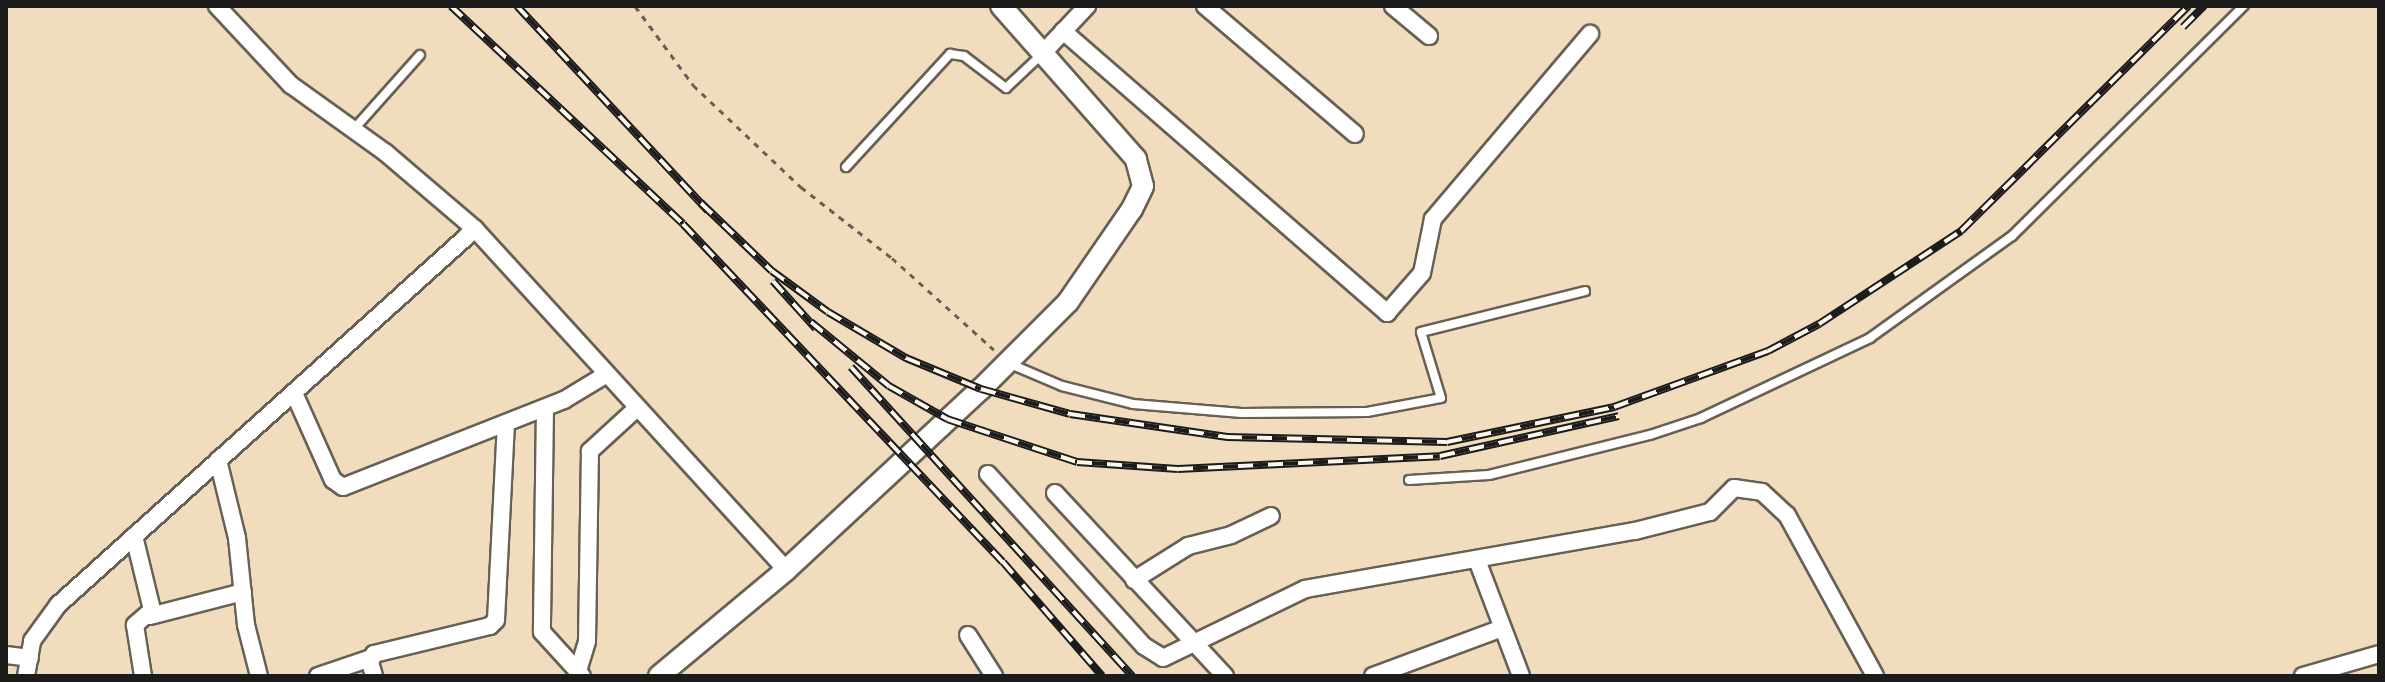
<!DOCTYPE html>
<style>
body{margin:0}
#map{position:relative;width:2385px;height:682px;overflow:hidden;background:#f1ddbd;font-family:Pangolin,sans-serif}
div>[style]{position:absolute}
.path>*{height:3px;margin-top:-1.5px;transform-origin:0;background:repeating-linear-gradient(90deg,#676054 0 6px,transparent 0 12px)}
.roads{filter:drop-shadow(2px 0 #676054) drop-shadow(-2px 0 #676054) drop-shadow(0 2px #676054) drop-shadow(0 -2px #676054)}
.service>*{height:8px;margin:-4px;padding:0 4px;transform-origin:4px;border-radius:4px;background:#fff}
.minor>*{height:16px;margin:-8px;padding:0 8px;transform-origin:8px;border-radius:8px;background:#fff}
.tertiary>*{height:20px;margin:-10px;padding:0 10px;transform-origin:10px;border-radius:10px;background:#fff}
.rail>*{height:8px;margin-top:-4px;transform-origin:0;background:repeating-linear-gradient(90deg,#fbf7ec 0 15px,#1c1c1c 0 30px);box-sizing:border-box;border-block:2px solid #1c1c1c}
span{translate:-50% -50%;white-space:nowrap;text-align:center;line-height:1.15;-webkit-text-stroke:6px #fbf7ec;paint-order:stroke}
.frame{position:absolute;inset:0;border:8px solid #1c1c1c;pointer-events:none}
</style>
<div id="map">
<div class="path">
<i style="left:635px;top:6px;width:98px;rotate:53.7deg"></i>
<i style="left:693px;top:85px;width:149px;rotate:43.4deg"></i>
<i style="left:801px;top:187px;width:115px;rotate:38deg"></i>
<i style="left:892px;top:258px;width:137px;rotate:42deg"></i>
</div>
<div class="roads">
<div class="service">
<i style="left:354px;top:129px;width:99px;rotate:-48.3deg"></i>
<i style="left:846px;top:167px;width:154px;rotate:-47.4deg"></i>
<i style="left:950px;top:54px;width:14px;rotate:8deg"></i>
<i style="left:964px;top:56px;width:53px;rotate:37.3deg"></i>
<i style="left:1006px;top:88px;width:48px;rotate:-43.3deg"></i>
<i style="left:1008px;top:363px;width:59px;rotate:23.1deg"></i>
<i style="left:1062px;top:386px;width:73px;rotate:14.2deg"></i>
<i style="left:1133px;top:404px;width:109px;rotate:4.7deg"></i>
<i style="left:1242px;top:413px;width:125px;rotate:-0.5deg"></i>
<i style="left:1367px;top:412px;width:75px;rotate:-10.7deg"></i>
<i style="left:1441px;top:398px;width:69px;rotate:-106.9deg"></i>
<i style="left:1421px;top:332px;width:169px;rotate:-14deg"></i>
<i style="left:1409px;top:480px;width:80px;rotate:-3.6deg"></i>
<i style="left:1489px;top:475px;width:166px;rotate:-14deg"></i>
<i style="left:1650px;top:435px;width:54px;rotate:-18.4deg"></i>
<i style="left:1701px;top:418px;width:187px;rotate:-25.3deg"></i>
<i style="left:1870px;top:338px;width:175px;rotate:-35.7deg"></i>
<i style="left:2012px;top:236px;width:327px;rotate:-44.8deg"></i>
</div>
<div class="minor">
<i style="left:217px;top:6px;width:108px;rotate:46.9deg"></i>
<i style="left:291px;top:85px;width:117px;rotate:35.6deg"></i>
<i style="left:386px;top:153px;width:117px;rotate:40.5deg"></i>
<i style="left:475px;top:229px;width:462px;rotate:47.6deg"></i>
<i style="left:1205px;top:6px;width:197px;rotate:40.5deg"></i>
<i style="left:1393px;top:6px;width:47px;rotate:39.8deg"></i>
<i style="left:1063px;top:31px;width:430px;rotate:41deg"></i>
<i style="left:1387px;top:313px;width:53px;rotate:-48.8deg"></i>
<i style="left:1422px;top:273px;width:55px;rotate:-78.5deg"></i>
<i style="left:1433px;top:219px;width:243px;rotate:-49.7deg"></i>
<i style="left:1042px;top:54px;width:66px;rotate:-46.8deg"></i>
<i style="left:294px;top:393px;width:95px;rotate:65.9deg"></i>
<i style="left:333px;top:480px;width:12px;rotate:35deg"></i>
<i style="left:343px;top:487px;width:238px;rotate:-21.5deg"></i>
<i style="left:564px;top:400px;width:50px;rotate:-31.2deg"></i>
<i style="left:545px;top:408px;width:224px;rotate:90.8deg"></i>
<i style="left:542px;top:632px;width:59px;rotate:47.7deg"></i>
<i style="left:218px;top:460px;width:80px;rotate:76.3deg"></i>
<i style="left:237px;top:538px;width:87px;rotate:84.1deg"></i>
<i style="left:246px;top:625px;width:53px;rotate:75.7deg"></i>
<i style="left:988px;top:474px;width:232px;rotate:47.8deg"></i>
<i style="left:1144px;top:646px;width:22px;rotate:32deg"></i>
<i style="left:1163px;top:658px;width:158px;rotate:-25.9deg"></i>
<i style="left:1305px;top:589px;width:335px;rotate:-10deg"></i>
<i style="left:1635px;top:531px;width:77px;rotate:-14.2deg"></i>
<i style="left:1710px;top:512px;width:34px;rotate:-45deg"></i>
<i style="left:1734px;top:488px;width:28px;rotate:8deg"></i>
<i style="left:1762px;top:492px;width:34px;rotate:43deg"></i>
<i style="left:1787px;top:515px;width:183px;rotate:61.3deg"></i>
<i style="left:1055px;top:493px;width:250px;rotate:47.1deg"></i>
<i style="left:134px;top:536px;width:76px;rotate:76.3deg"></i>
<i style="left:152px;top:610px;width:23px;rotate:139deg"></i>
<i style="left:135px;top:625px;width:52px;rotate:81.1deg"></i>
<i style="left:1477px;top:560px;width:124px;rotate:69.2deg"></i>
<i style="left:1134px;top:580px;width:64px;rotate:-32.2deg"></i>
<i style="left:1188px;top:546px;width:44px;rotate:-14.3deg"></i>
<i style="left:1231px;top:535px;width:44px;rotate:-25.4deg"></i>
<i style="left:150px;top:616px;width:96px;rotate:-14.5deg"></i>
<i style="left:968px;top:635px;width:49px;rotate:57.6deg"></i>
<i style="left:6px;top:655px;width:24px;rotate:7deg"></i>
<i style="left:578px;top:671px;width:31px;rotate:-73deg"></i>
<i style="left:587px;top:641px;width:190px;rotate:-89.1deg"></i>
<i style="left:590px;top:451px;width:64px;rotate:-42.5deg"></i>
<i style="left:26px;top:676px;width:36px;rotate:-80deg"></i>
<i style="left:32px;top:641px;width:44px;rotate:-54.2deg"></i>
<i style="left:58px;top:605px;width:561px;rotate:-42.04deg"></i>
<i style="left:318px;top:676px;width:56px;rotate:-18.8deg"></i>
<i style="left:374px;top:676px;width:15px;rotate:-106deg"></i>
<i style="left:370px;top:662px;width:9px;rotate:-63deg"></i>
<i style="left:374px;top:654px;width:119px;rotate:-13.6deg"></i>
<i style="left:490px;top:626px;width:8px;rotate:-45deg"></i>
<i style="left:496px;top:620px;width:195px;rotate:-87.1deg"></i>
<i style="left:1373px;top:676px;width:138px;rotate:-20.4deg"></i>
<i style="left:2303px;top:676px;width:79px;rotate:-16.1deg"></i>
</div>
<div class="tertiary">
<i style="left:659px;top:676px;width:165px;rotate:-39.8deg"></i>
<i style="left:786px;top:570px;width:266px;rotate:-42.9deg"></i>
<i style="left:981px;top:389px;width:123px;rotate:-45deg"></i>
<i style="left:1068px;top:302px;width:113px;rotate:-55.5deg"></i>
<i style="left:1132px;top:209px;width:25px;rotate:-64deg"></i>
<i style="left:1143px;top:186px;width:28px;rotate:-105deg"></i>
<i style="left:1136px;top:159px;width:204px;rotate:-131.4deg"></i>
</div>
</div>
<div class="rail">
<i style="left:451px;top:6px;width:318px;rotate:43.2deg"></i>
<i style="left:683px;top:224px;width:465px;rotate:46.6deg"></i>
<i style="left:1003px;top:562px;width:151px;rotate:49deg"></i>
<i style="left:517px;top:6px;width:280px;rotate:47deg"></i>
<i style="left:2183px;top:27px;width:30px;rotate:-45deg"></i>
<i style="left:701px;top:203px;width:98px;rotate:43.8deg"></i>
<i style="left:772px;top:271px;width:69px;rotate:36.2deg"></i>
<i style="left:828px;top:312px;width:91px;rotate:30.5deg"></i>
<i style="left:906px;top:358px;width:81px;rotate:22.5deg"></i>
<i style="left:981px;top:389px;width:92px;rotate:15.7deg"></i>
<i style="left:1070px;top:414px;width:159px;rotate:8.3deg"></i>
<i style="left:1227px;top:437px;width:220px;rotate:1.3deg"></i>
<i style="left:1447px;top:442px;width:171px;rotate:-11.8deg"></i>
<i style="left:1614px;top:407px;width:164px;rotate:-20deg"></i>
<i style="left:1768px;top:351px;width:58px;rotate:-27.9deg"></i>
<i style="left:1819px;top:324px;width:170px;rotate:-33.2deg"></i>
<i style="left:1961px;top:231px;width:320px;rotate:-44.7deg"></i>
<i style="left:773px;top:281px;width:64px;rotate:48.1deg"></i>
<i style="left:811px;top:322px;width:101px;rotate:39.4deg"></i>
<i style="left:889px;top:386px;width:67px;rotate:29.6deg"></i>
<i style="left:947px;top:419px;width:137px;rotate:18.3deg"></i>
<i style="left:1077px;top:462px;width:101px;rotate:4deg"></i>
<i style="left:1178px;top:469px;width:262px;rotate:-2.8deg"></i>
<i style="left:1440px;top:456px;width:183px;rotate:-12.6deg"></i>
<i style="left:851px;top:367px;width:418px;rotate:47.7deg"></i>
</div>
<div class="frame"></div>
</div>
